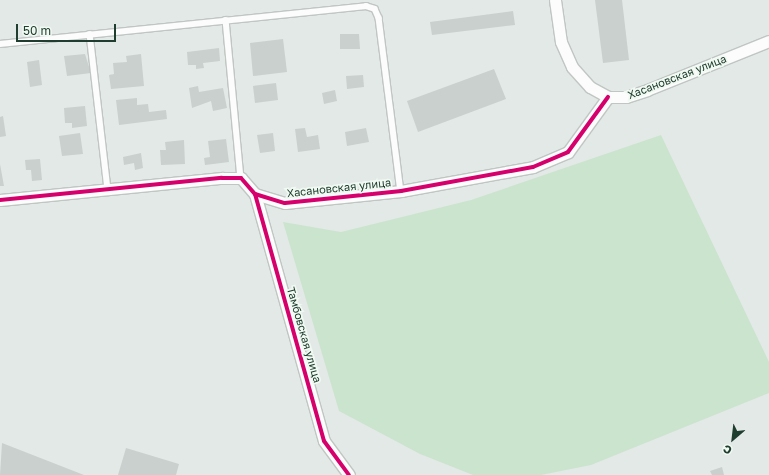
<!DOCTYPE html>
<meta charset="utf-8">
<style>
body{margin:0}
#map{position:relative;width:769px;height:475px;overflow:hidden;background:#e3e9e6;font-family:"Golos Text",sans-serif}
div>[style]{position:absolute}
.green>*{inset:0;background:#cbe4ce}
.building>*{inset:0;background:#cad0cd}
.roads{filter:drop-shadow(1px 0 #c0c6c3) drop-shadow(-1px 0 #c0c6c3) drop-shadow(0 1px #c0c6c3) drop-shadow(0 -1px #c0c6c3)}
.lane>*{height:5.5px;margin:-2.75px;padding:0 2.75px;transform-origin:2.75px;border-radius:2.75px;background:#fbfcfb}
.street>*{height:11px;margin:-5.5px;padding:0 5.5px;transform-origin:5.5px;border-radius:5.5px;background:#fbfcfb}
.cycleway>*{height:4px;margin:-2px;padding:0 2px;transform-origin:2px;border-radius:2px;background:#d6006c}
span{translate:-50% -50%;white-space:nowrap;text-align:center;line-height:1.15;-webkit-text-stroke:3.5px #f1f9f3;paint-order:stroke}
.street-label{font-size:11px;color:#203e30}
.north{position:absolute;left:713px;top:419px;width:40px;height:40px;-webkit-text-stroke:3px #f1f9f3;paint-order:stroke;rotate:208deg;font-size:11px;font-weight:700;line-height:16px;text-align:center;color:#203e30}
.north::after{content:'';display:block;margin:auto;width:14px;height:18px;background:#203e30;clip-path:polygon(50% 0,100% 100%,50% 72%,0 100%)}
.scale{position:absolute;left:16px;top:24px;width:100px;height:18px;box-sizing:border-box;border:2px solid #203e30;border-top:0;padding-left:5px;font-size:12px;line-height:14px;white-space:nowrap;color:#203e30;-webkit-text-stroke:3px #f1f9f3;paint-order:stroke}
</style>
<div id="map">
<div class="green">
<i style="clip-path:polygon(661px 135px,769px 362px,769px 393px,591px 465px,541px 475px,473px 475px,420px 454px,339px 411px,283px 222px,341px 232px,471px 200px)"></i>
</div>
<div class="building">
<i style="clip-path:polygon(595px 0,622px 0,629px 60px,603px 63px)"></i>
<i style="clip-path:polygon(513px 11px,515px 25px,432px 35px,430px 22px)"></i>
<i style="clip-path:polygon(340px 34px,359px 34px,360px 49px,340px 49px)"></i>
<i style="clip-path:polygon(283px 39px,287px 72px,253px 76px,250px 43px)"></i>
<i style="clip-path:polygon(219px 48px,220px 61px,203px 63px,204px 68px,196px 69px,196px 65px,188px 65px,187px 52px)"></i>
<i style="clip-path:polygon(85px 54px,91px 73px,67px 76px,64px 56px)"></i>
<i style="clip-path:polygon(141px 54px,144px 86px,111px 89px,109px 75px,114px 74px,113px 63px,127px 62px,126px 56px)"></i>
<i style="clip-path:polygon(39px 60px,42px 85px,30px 87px,27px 62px)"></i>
<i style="clip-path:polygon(494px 69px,506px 99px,418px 132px,407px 101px)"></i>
<i style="clip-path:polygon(363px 75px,364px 87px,347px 89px,346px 76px)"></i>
<i style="clip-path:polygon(276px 83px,278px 100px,255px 103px,253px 86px)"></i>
<i style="clip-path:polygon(198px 86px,199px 92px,223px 88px,227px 108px,213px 111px,211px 101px,192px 108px,189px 88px)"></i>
<i style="clip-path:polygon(335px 90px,337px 101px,324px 104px,322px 93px)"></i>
<i style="clip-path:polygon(137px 98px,137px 105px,148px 104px,149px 112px,166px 110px,167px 119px,119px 125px,116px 100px)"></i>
<i style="clip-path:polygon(85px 106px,87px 126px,72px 128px,72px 123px,65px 123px,64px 108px)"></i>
<i style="clip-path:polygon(3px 116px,6px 136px,0 137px,0 117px)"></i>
<i style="clip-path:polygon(305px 128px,307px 137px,318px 135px,320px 149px,298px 152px,295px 129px)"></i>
<i style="clip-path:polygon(366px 128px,369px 142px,347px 146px,345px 132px)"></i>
<i style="clip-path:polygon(80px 133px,83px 154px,62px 156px,59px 136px)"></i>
<i style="clip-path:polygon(273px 133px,275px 151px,260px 153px,257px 135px)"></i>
<i style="clip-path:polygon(226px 139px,229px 162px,205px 165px,204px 158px,210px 157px,208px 141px)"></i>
<i style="clip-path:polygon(184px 140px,185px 164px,161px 165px,160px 150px,166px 150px,165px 142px)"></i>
<i style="clip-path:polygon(141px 153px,143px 168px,135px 170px,134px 163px,124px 165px,123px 157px)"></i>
<i style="clip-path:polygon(40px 159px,42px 180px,32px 181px,31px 170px,26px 170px,25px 160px)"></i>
<i style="clip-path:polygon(0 164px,4px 186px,0 186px)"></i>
<i style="clip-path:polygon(2px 443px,84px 475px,0 475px)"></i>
<i style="clip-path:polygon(126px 448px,179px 464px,176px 475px,118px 475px)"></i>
<i style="clip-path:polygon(722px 467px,724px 475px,712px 475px,710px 471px)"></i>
</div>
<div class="roads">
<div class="lane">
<i style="left:226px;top:20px;width:159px;rotate:84.6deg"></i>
<i style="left:90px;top:34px;width:156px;rotate:83.4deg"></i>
<i style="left:0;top:44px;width:368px;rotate:-5.9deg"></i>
<i style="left:366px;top:6px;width:9px;rotate:18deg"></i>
<i style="left:375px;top:9px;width:10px;rotate:66deg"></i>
<i style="left:379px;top:18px;width:174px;rotate:82.8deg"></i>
</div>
<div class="street">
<i style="left:555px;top:0;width:42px;rotate:81.9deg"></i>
<i style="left:561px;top:42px;width:27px;rotate:66deg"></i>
<i style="left:572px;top:67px;width:27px;rotate:48deg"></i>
<i style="left:590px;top:87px;width:21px;rotate:29deg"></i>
<i style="left:608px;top:97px;width:18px"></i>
<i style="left:626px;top:97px;width:22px;rotate:-18deg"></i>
<i style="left:647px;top:90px;width:131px;rotate:-21.9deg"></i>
<i style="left:255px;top:194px;width:256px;rotate:74.4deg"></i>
<i style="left:324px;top:441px;width:42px;rotate:53.7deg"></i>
<i style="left:0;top:200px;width:223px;rotate:-5.7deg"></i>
<i style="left:222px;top:178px;width:19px"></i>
<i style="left:241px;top:178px;width:21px;rotate:49deg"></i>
<i style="left:255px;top:194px;width:31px;rotate:17deg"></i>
<i style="left:285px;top:203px;width:117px;rotate:-5.9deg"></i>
<i style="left:401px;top:191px;width:134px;rotate:-10.3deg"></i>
<i style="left:533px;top:167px;width:38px;rotate:-23deg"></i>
<i style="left:568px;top:152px;width:68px;rotate:-54deg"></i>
</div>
</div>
<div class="cycleway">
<i style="left:255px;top:194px;width:256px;rotate:74.4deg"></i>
<i style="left:324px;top:441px;width:42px;rotate:53.7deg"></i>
<i style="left:0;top:200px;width:223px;rotate:-5.7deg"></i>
<i style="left:222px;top:178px;width:19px"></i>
<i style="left:241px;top:178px;width:21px;rotate:49deg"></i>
<i style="left:255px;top:194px;width:31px;rotate:17deg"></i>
<i style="left:285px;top:203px;width:117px;rotate:-5.9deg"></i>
<i style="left:401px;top:191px;width:134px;rotate:-10.3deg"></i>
<i style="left:533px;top:167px;width:38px;rotate:-23deg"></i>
<i style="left:568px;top:152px;width:68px;rotate:-54deg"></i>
</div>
<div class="street-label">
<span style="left:677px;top:77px;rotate:-21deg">Хасановская улица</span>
<span style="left:339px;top:188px;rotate:-6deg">Хасановская улица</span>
<span style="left:304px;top:335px;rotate:74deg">Тамбовская улица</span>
</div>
<div class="north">С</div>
<div class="scale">50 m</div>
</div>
